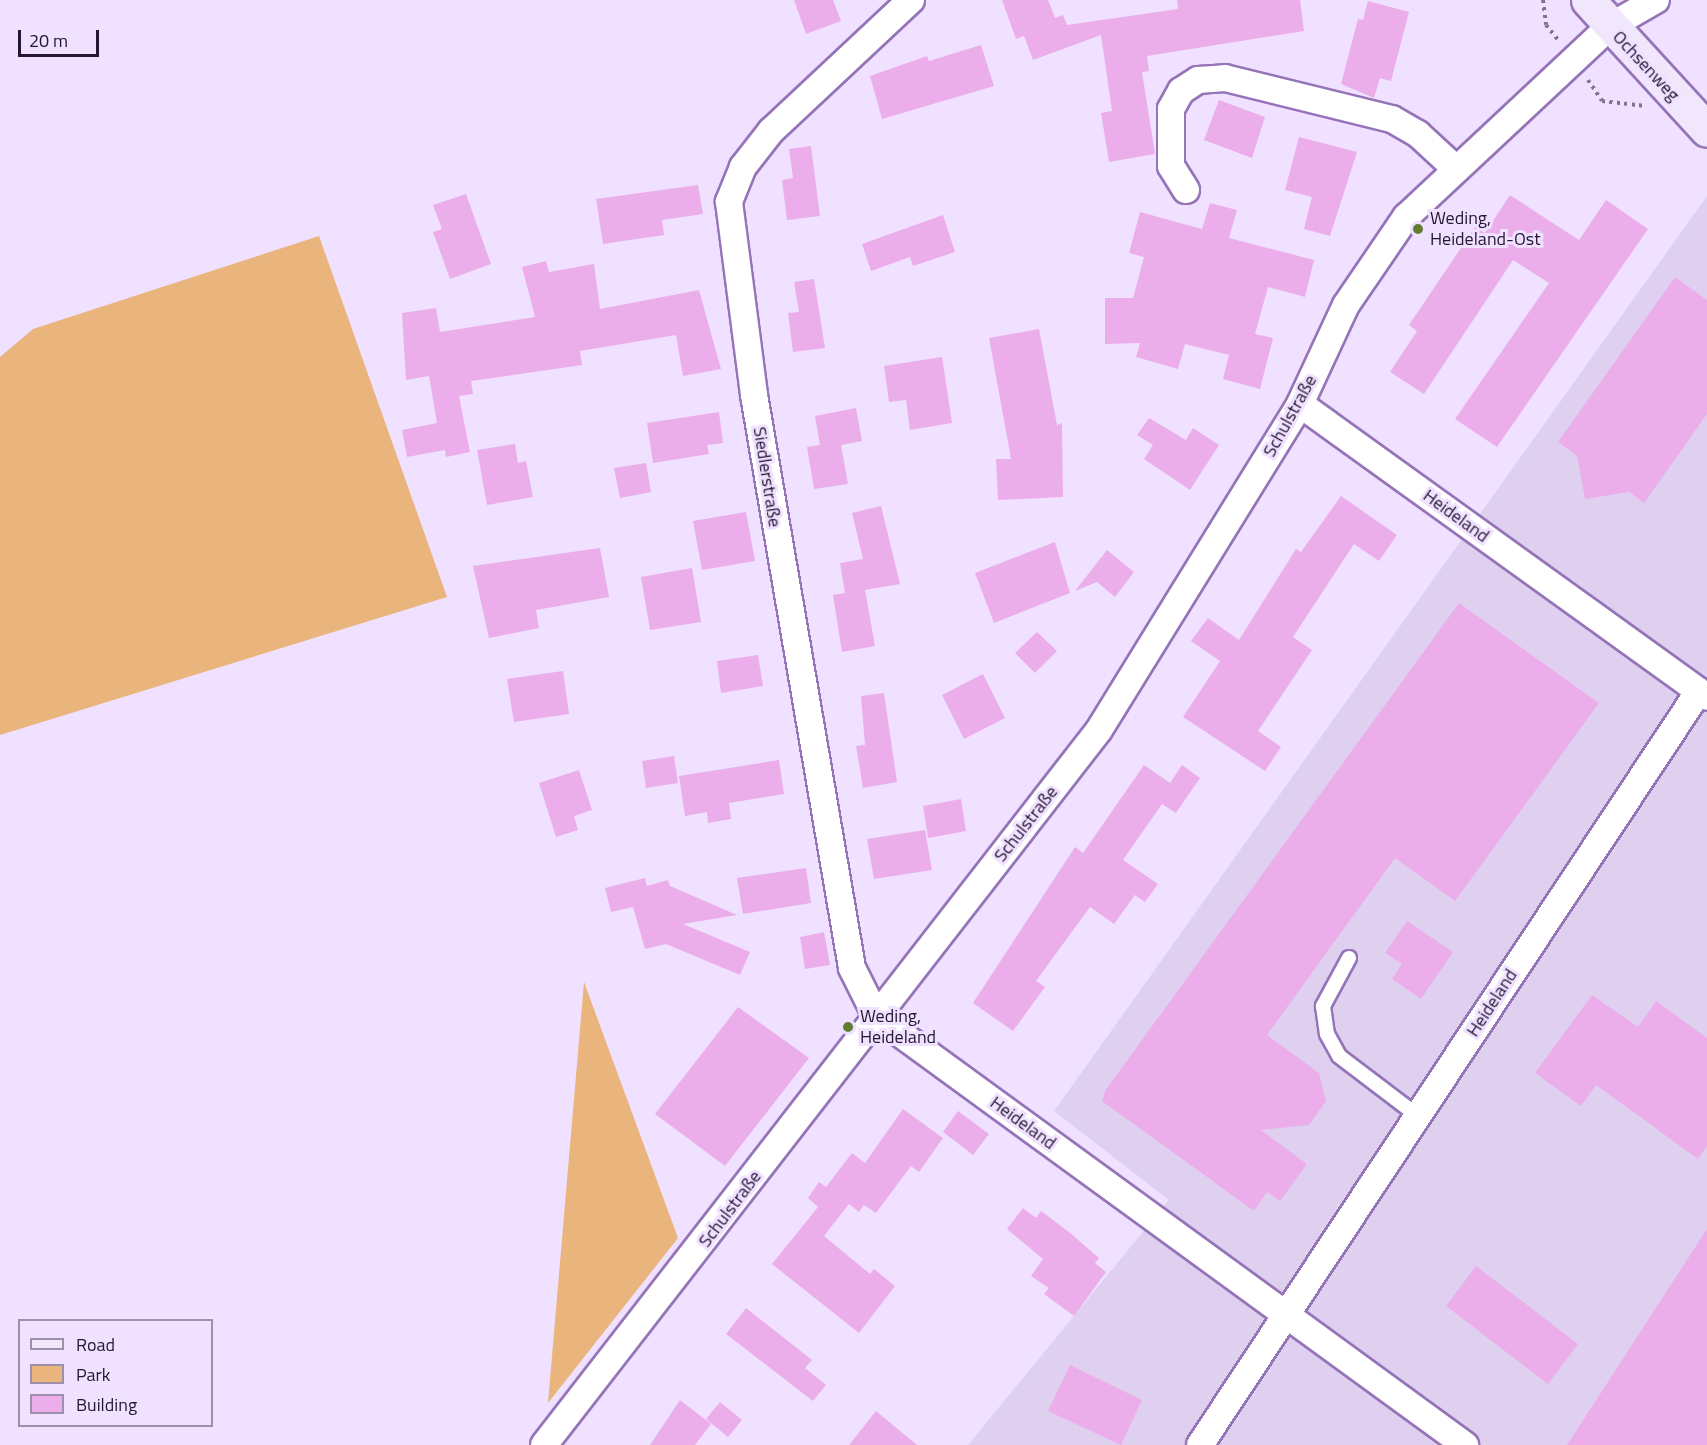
<!DOCTYPE html>
<meta charset="utf-8">
<style>
body{margin:0}
#map{position:relative;width:1707px;height:1445px;overflow:hidden;background:#efe1ff;font-family:"Titillium Web",sans-serif}
div>[style]{position:absolute}
.built>*{inset:0;background:#dfd0f0}
.green>*{inset:0;background:#eab47d}
.building>*{inset:0;background:#ebaeeb}
.path>*{height:4px;margin-top:-2px;transform-origin:0;background:repeating-linear-gradient(90deg,#827490 0 3px,transparent 0 7.5px)}
.roads{filter:drop-shadow(2px 0 #9674b8) drop-shadow(-2px 0 #9674b8) drop-shadow(0 2px #9674b8) drop-shadow(0 -2px #9674b8)}
.service>*{height:14px;margin:-7px;padding:0 7px;transform-origin:7px;border-radius:7px;background:#fff}
.minor>*{height:26px;margin:-13px;padding:0 13px;transform-origin:13px;border-radius:13px;background:#fff}
.secondary>*{height:33px;margin:-16.5px;padding:0 16.5px;transform-origin:16.5px;border-radius:16.5px;background:#f1e7fc}
.dots>*{width:16px;height:16px;translate:-50% -50%;box-sizing:border-box;border:3px solid #efe1ff;border-radius:50%}
span{translate:-50% -50%;white-space:nowrap;text-align:center;line-height:1.15;-webkit-text-stroke:6px #efe1ff;paint-order:stroke}
.street-label{font-size:18px;color:#251732}
.poi-label{font-size:18px;color:#251732}
.left{translate:0 -50%;text-align:left}
.legend{position:absolute;left:18px;top:1319px;width:195px;height:108px;box-sizing:border-box;background:#efe1ff;border:2px solid #9e90ad;margin:0;padding:8px 10px;list-style:none;font-size:18px;color:#251732}
.legend li{display:flex;align-items:center;gap:12px;height:30px}
.legend b{width:30px;border:2px solid #9e90ad}
.scale{position:absolute;left:18px;top:30px;width:81px;height:27px;box-sizing:border-box;border:3px solid #251732;border-top:0;padding-left:8px;font-size:18px;line-height:21px;white-space:nowrap;color:#251732;-webkit-text-stroke:4px #efe1ff;paint-order:stroke}
</style>
<div id="map">
<div class="built">
<i style="clip-path:polygon(1707px 196px,1707px 1445px,968px 1445px,1169px 1200px,1054px 1111px)"></i>
</div>
<div class="green">
<i style="clip-path:polygon(319px 236px,447px 597px,0 735px,0 357px,33px 329px)"></i>
<i style="clip-path:polygon(584px 982px,678px 1238px,548px 1403px)"></i>
</div>
<div class="building">
<i style="clip-path:polygon(794px 0,833px 0,841px 21px,806px 34px)"></i>
<i style="clip-path:polygon(1002px 0,1048px 0,1055px 18px,1063px 15px,1067px 25px,1178px 9px,1177px 0,1300px 0,1304px 31px,1147px 56px,1149px 71px,1142px 72px,1155px 154px,1109px 162px,1101px 113px,1112px 111px,1101px 35px,1033px 60px,1024px 36px,1016px 39px)"></i>
<i style="clip-path:polygon(1368px 1px,1409px 12px,1391px 81px,1380px 78px,1374px 98px,1341px 84px,1358px 19px,1363px 20px)"></i>
<i style="clip-path:polygon(981px 45px,994px 86px,882px 119px,870px 76px,927px 56px,929px 61px)"></i>
<i style="clip-path:polygon(1219px 100px,1265px 117px,1252px 158px,1204px 140px)"></i>
<i style="clip-path:polygon(1299px 137px,1357px 152px,1330px 236px,1304px 229px,1312px 197px,1285px 190px)"></i>
<i style="clip-path:polygon(811px 146px,820px 216px,787px 220px,782px 180px,793px 178px,789px 149px)"></i>
<i style="clip-path:polygon(698px 185px,703px 214px,662px 220px,664px 235px,603px 244px,596px 199px)"></i>
<i style="clip-path:polygon(466px 194px,491px 264px,450px 279px,433px 232px,442px 229px,433px 205px)"></i>
<i style="clip-path:polygon(1510px 195px,1579px 240px,1606px 200px,1648px 229px,1497px 447px,1455px 419px,1549px 283px,1513px 260px,1424px 394px,1390px 372px,1417px 331px,1409px 325px,1475px 227px,1485px 233px)"></i>
<i style="clip-path:polygon(1210px 203px,1237px 210px,1229px 238px,1314px 260px,1305px 297px,1268px 287px,1255px 334px,1273px 338px,1260px 389px,1223px 379px,1229px 355px,1185px 344px,1178px 369px,1136px 357px,1140px 343px,1105px 344px,1105px 298px,1133px 298px,1144px 257px,1129px 253px,1140px 212px,1202px 229px)"></i>
<i style="clip-path:polygon(943px 215px,955px 252px,913px 266px,910px 257px,871px 271px,862px 244px)"></i>
<i style="clip-path:polygon(546px 261px,549px 272px,594px 264px,600px 309px,699px 290px,721px 369px,683px 376px,676px 335px,580px 351px,582px 365px,471px 381px,473px 394px,459px 396px,470px 452px,446px 457px,445px 450px,407px 457px,402px 430px,437px 423px,429px 376px,406px 380px,402px 313px,436px 308px,440px 332px,535px 317px,522px 267px)"></i>
<i style="clip-path:polygon(1675px 277px,1707px 300px,1707px 414px,1644px 503px,1629px 492px,1585px 499px,1577px 456px,1558px 442px)"></i>
<i style="clip-path:polygon(814px 279px,825px 348px,793px 352px,788px 313px,799px 312px,794px 282px)"></i>
<i style="clip-path:polygon(1039px 329px,1057px 425px,1062px 423px,1063px 497px,998px 500px,996px 459px,1011px 459px,989px 338px)"></i>
<i style="clip-path:polygon(942px 357px,952px 423px,910px 430px,906px 400px,889px 402px,884px 366px)"></i>
<i style="clip-path:polygon(856px 408px,862px 441px,841px 445px,848px 484px,814px 489px,807px 447px,820px 445px,815px 416px)"></i>
<i style="clip-path:polygon(719px 412px,723px 443px,707px 445px,709px 454px,653px 463px,647px 423px)"></i>
<i style="clip-path:polygon(1149px 418px,1186px 440px,1193px 428px,1219px 445px,1190px 490px,1144px 459px,1153px 445px,1137px 435px)"></i>
<i style="clip-path:polygon(515px 444px,518px 463px,526px 461px,533px 497px,487px 505px,477px 450px)"></i>
<i style="clip-path:polygon(646px 463px,651px 492px,620px 498px,614px 468px)"></i>
<i style="clip-path:polygon(1341px 496px,1397px 535px,1379px 561px,1354px 544px,1293px 637px,1312px 650px,1258px 731px,1281px 747px,1265px 771px,1183px 717px,1220px 661px,1191px 641px,1208px 618px,1239px 640px,1296px 549px,1301px 552px)"></i>
<i style="clip-path:polygon(881px 506px,900px 584px,865px 590px,875px 646px,842px 652px,833px 595px,845px 593px,840px 563px,863px 559px,852px 513px)"></i>
<i style="clip-path:polygon(746px 512px,755px 561px,702px 570px,693px 521px)"></i>
<i style="clip-path:polygon(1055px 542px,1070px 593px,994px 623px,975px 573px)"></i>
<i style="clip-path:polygon(600px 548px,609px 597px,536px 610px,539px 628px,489px 638px,473px 566px)"></i>
<i style="clip-path:polygon(1107px 550px,1134px 572px,1115px 597px,1097px 582px,1075px 591px)"></i>
<i style="clip-path:polygon(692px 568px,701px 622px,650px 630px,641px 577px)"></i>
<i style="clip-path:polygon(1459px 603px,1599px 703px,1455px 901px,1395px 858px,1267px 1035px,1319px 1073px,1326px 1101px,1309px 1125px,1261px 1130px,1307px 1164px,1280px 1201px,1267px 1192px,1254px 1211px,1102px 1101px,1105px 1091px)"></i>
<i style="clip-path:polygon(1037px 632px,1057px 651px,1035px 673px,1015px 653px)"></i>
<i style="clip-path:polygon(758px 655px,763px 686px,721px 693px,717px 661px)"></i>
<i style="clip-path:polygon(563px 671px,569px 714px,514px 722px,507px 679px)"></i>
<i style="clip-path:polygon(983px 674px,1005px 718px,964px 739px,942px 695px)"></i>
<i style="clip-path:polygon(884px 693px,897px 782px,863px 788px,856px 746px,865px 745px,861px 696px)"></i>
<i style="clip-path:polygon(674px 756px,678px 783px,646px 788px,642px 761px)"></i>
<i style="clip-path:polygon(779px 760px,784px 794px,729px 803px,731px 819px,708px 823px,707px 812px,685px 816px,679px 776px)"></i>
<i style="clip-path:polygon(1144px 765px,1170px 783px,1182px 765px,1200px 778px,1176px 813px,1162px 804px,1123px 860px,1158px 884px,1145px 902px,1135px 895px,1114px 924px,1090px 907px,1036px 981px,1045px 987px,1013px 1031px,973px 1003px,1075px 847px,1083px 853px)"></i>
<i style="clip-path:polygon(579px 770px,592px 810px,574px 816px,578px 830px,556px 837px,539px 783px)"></i>
<i style="clip-path:polygon(961px 799px,966px 831px,928px 838px,923px 806px)"></i>
<i style="clip-path:polygon(925px 830px,932px 870px,874px 879px,867px 839px)"></i>
<i style="clip-path:polygon(806px 868px,811px 903px,743px 914px,737px 878px)"></i>
<i style="clip-path:polygon(645px 878px,647px 886px,668px 880px,670px 886px,737px 915px,683px 924px,750px 952px,740px 975px,666px 944px,645px 949px,633px 907px,611px 912px,605px 888px)"></i>
<i style="clip-path:polygon(1407px 921px,1453px 952px,1421px 999px,1392px 979px,1402px 964px,1385px 953px)"></i>
<i style="clip-path:polygon(824px 932px,830px 965px,805px 969px,800px 937px)"></i>
<i style="clip-path:polygon(1592px 995px,1638px 1027px,1656px 1001px,1707px 1038px,1707px 1146px,1698px 1159px,1596px 1085px,1581px 1106px,1535px 1073px)"></i>
<i style="clip-path:polygon(738px 1007px,809px 1058px,725px 1166px,655px 1114px)"></i>
<i style="clip-path:polygon(903px 1109px,943px 1138px,919px 1172px,911px 1166px,876px 1213px,864px 1205px,859px 1212px,849px 1204px,824px 1236px,870px 1274px,874px 1269px,895px 1286px,859px 1333px,772px 1264px,818px 1207px,808px 1198px,819px 1182px,826px 1187px,852px 1153px,865px 1163px)"></i>
<i style="clip-path:polygon(958px 1111px,989px 1134px,973px 1155px,943px 1132px)"></i>
<i style="clip-path:polygon(1023px 1208px,1036px 1218px,1041px 1211px,1069px 1232px,1099px 1258px,1095px 1263px,1106px 1272px,1074px 1316px,1044px 1294px,1049px 1288px,1031px 1276px,1043px 1259px,1007px 1229px)"></i>
<i style="clip-path:polygon(1707px 1229px,1707px 1445px,1567px 1445px)"></i>
<i style="clip-path:polygon(1476px 1266px,1578px 1344px,1548px 1384px,1446px 1306px)"></i>
<i style="clip-path:polygon(746px 1308px,812px 1360px,805px 1368px,826px 1385px,813px 1401px,726px 1334px)"></i>
<i style="clip-path:polygon(1070px 1365px,1142px 1400px,1121px 1445px,1048px 1411px)"></i>
<i style="clip-path:polygon(680px 1400px,711px 1424px,695px 1445px,650px 1445px)"></i>
<i style="clip-path:polygon(720px 1402px,742px 1420px,728px 1437px,706px 1419px)"></i>
<i style="clip-path:polygon(876px 1411px,917px 1445px,849px 1445px)"></i>
</div>
<div class="path">
<i style="left:1543px;top:0;width:25px;rotate:83deg"></i>
<i style="left:1546px;top:25px;width:19px;rotate:51deg"></i>
<i style="left:1588px;top:80px;width:25px;rotate:56deg"></i>
<i style="left:1602px;top:101px;width:44px;rotate:6.5deg"></i>
</div>
<div class="roads">
<div class="service">
<i style="left:1349px;top:958px;width:55px;rotate:118.4deg"></i>
<i style="left:1323px;top:1006px;width:28px;rotate:82deg"></i>
<i style="left:1327px;top:1034px;width:25px;rotate:61deg"></i>
<i style="left:1339px;top:1056px;width:99px;rotate:37.2deg"></i>
</div>
<div class="minor">
<i style="left:911px;top:0;width:192px;rotate:136.9deg"></i>
<i style="left:771px;top:131px;width:46px;rotate:127.9deg"></i>
<i style="left:743px;top:167px;width:38px;rotate:112deg"></i>
<i style="left:729px;top:202px;width:195px;rotate:82.6deg"></i>
<i style="left:754px;top:395px;width:581px;rotate:80.29deg"></i>
<i style="left:852px;top:968px;width:54px;rotate:63.4deg"></i>
<i style="left:876px;top:1016px;width:729px;rotate:36.07deg"></i>
<i style="left:1186px;top:190px;width:28px;rotate:-122deg"></i>
<i style="left:1171px;top:166px;width:57px;rotate:-90deg"></i>
<i style="left:1171px;top:109px;width:21px;rotate:-61deg"></i>
<i style="left:1181px;top:91px;width:20px;rotate:-33deg"></i>
<i style="left:1198px;top:80px;width:27px;rotate:-4deg"></i>
<i style="left:1225px;top:78px;width:172px;rotate:13.8deg"></i>
<i style="left:1392px;top:119px;width:30px;rotate:30deg"></i>
<i style="left:1418px;top:134px;width:52px;rotate:42.6deg"></i>
<i style="left:1300px;top:404px;width:501px;rotate:35.75deg"></i>
<i style="left:544px;top:1445px;width:905px;rotate:-52.18deg"></i>
<i style="left:1099px;top:730px;width:383px;rotate:-58.3deg"></i>
<i style="left:1300px;top:404px;width:109px;rotate:-65.1deg"></i>
<i style="left:1346px;top:305px;width:107px;rotate:-55.7deg"></i>
<i style="left:1406px;top:217px;width:278px;rotate:-43.1deg"></i>
<i style="left:1609px;top:27px;width:54px;rotate:-29.9deg"></i>
<i style="left:1200px;top:1445px;width:904px;rotate:-56.5deg"></i>
</div>
<div class="secondary">
<i style="left:1588px;top:0;width:176px;rotate:47.5deg"></i>
</div>
</div>
<div class="dots">
<i style="left:1418px;top:229px;background:#617d31"></i>
<i style="left:848px;top:1027px;background:#617d31"></i>
</div>
<div class="street-label">
<span style="left:1646px;top:66px;rotate:47deg">Ochsenweg</span>
<span style="left:1290px;top:416px;rotate:-61deg">Schulstraße</span>
<span style="left:767px;top:477px;rotate:81deg">Siedlerstraße</span>
<span style="left:1456px;top:516px;rotate:36deg">Heideland</span>
<span style="left:1026px;top:824px;rotate:-52deg">Schulstraße</span>
<span style="left:1492px;top:1003px;rotate:-57deg">Heideland</span>
<span style="left:1023px;top:1123px;rotate:36deg">Heideland</span>
<span style="left:730px;top:1209px;rotate:-53deg">Schulstraße</span>
</div>
<div class="poi-label">
<span class="left" style="left:1430px;top:229px">Weding,<br>Heideland-Ost</span>
<span class="left" style="left:860px;top:1027px">Weding,<br>Heideland</span>
</div>
<ul class="legend">
<li><b style="height:8px;background:#f1e7fc"></b>Road</li>
<li><b style="height:16px;background:#eab47d"></b>Park</li>
<li><b style="height:16px;background:#ebaeeb"></b>Building</li>
</ul>
<div class="scale">20 m</div>
</div>
